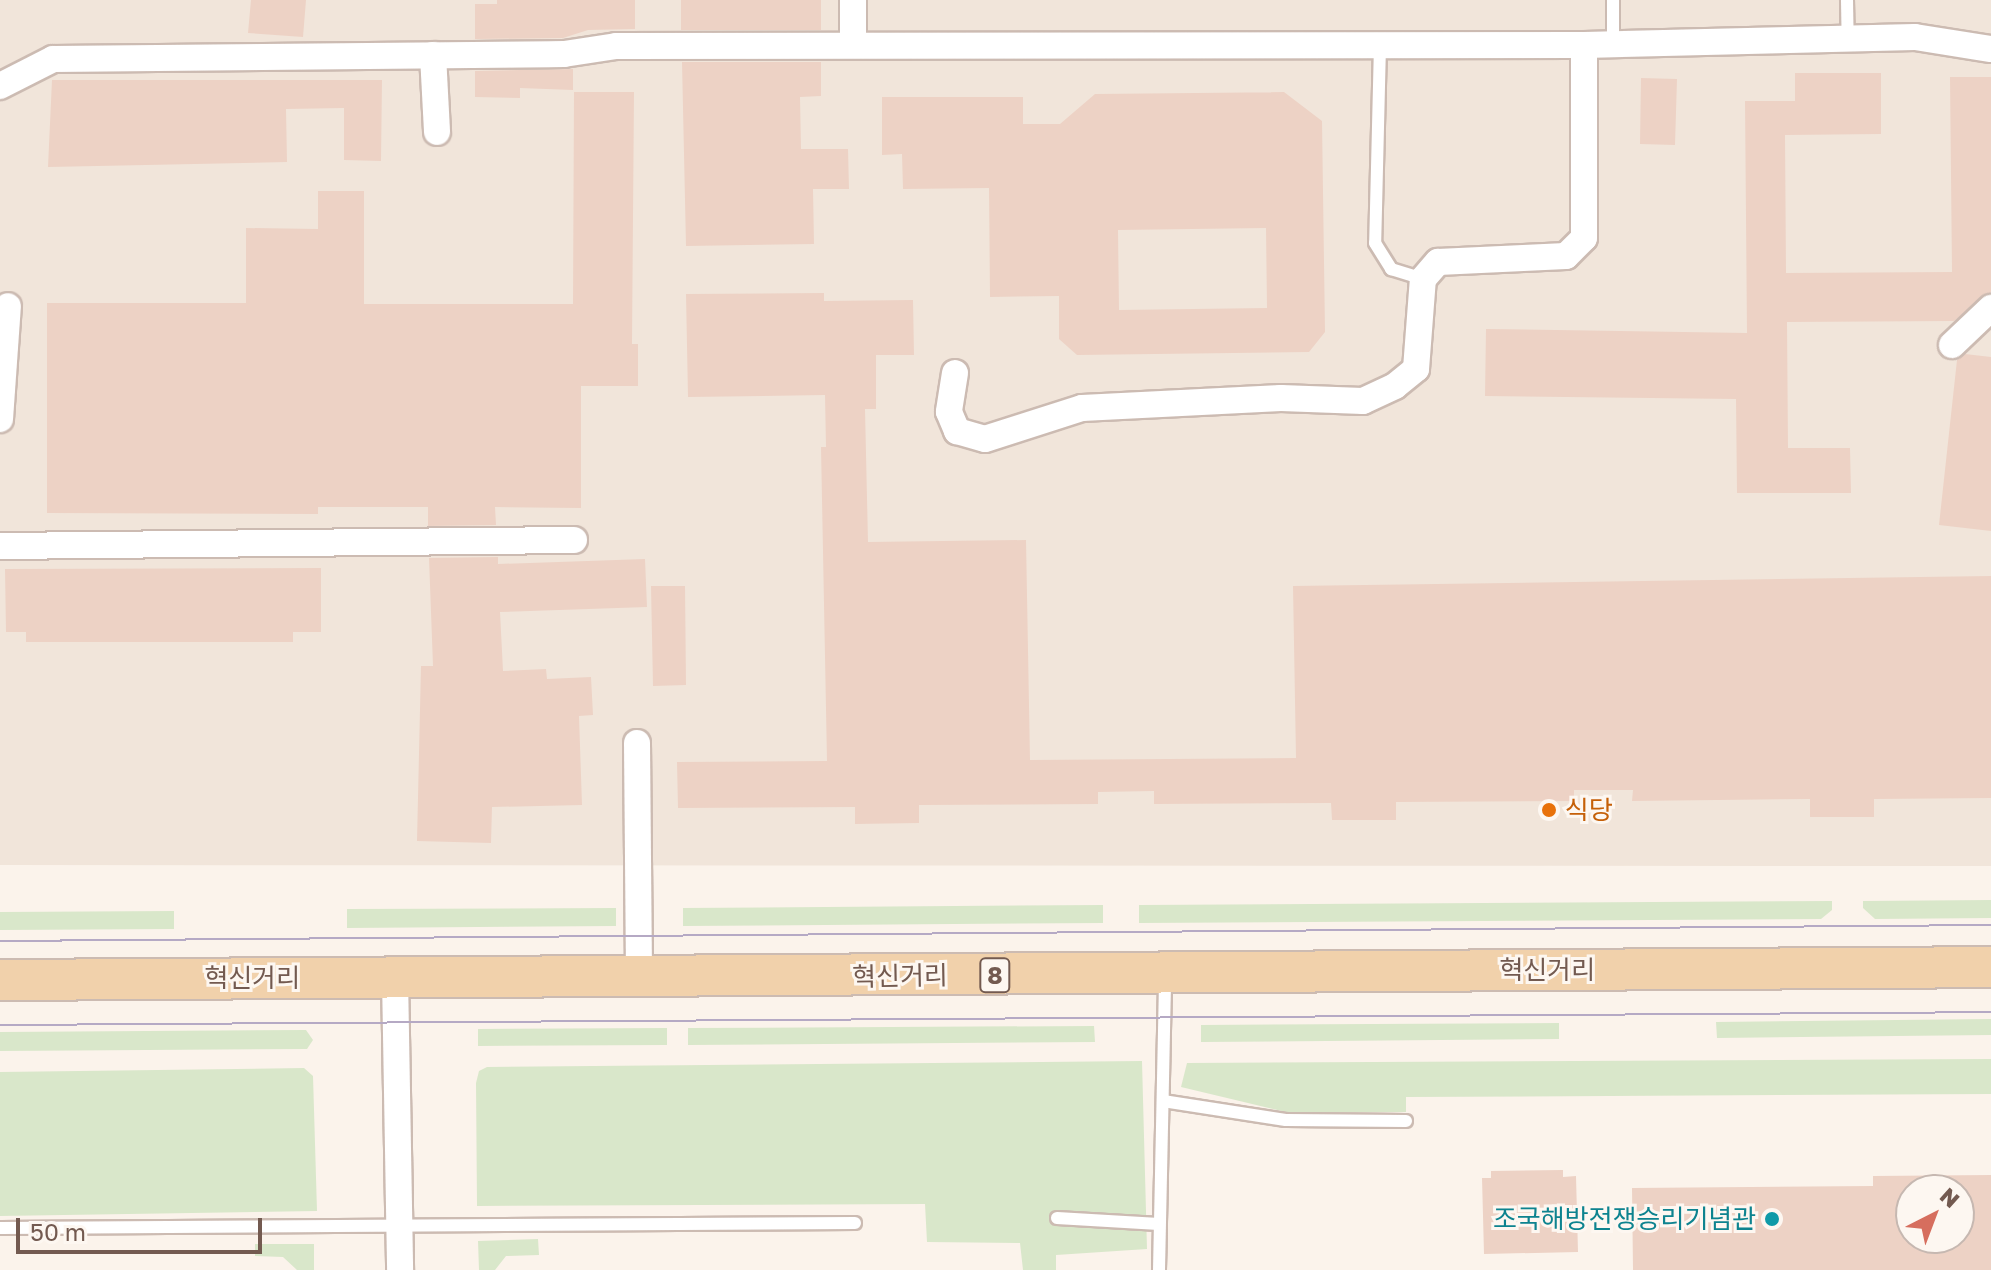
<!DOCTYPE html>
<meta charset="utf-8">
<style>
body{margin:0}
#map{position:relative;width:1991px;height:1270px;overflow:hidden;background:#fbf3eb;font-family:"Golos Text","Noto Sans KR",sans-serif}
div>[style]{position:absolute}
.residential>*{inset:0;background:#f1e5da}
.green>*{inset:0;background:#d9e7ca}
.building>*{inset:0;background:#edd2c5}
.roads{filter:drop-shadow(2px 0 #ccbbb2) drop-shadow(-2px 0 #ccbbb2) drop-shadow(0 2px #ccbbb2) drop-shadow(0 -2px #ccbbb2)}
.lane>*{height:12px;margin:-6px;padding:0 6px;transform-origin:6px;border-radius:6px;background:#fff}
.street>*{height:26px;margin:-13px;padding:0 13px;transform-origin:13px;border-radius:13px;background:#fff}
.primary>*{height:40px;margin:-20px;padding:0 20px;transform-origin:20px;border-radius:20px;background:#f1d1ab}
.tram>*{height:2px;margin:-1px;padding:0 1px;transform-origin:1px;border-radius:1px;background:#b5a9c4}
.dots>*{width:22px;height:22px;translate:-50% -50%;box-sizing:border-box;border:4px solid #fdf7f1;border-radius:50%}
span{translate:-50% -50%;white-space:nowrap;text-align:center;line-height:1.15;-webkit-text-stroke:6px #fdf7f1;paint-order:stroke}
.shield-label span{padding:2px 6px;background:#fdf7f1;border:2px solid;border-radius:6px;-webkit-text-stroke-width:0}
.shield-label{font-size:24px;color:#735a50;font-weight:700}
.food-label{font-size:26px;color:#c56008}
.left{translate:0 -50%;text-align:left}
.street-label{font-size:26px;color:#735a50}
.culture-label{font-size:26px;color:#0d838f}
.right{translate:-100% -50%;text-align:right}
.north{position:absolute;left:1895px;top:1174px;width:80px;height:80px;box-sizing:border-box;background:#fdf7f1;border:2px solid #c6b8b1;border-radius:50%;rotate:42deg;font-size:22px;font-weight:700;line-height:32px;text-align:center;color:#735a50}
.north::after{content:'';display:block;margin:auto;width:28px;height:36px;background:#d66e5e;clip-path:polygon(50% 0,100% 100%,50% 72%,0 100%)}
.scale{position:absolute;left:16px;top:1218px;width:246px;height:36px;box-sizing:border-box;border:4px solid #735a50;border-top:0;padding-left:10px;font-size:24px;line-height:28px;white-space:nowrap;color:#735a50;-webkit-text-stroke:6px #fdf7f1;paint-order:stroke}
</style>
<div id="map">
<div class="residential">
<i style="clip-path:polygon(0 0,1991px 0,1991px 866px,0 865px)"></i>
</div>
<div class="green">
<i style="clip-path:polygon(1991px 900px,1991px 918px,1875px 919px,1863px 908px,1863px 901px)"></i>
<i style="clip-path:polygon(1832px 901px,1832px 910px,1821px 919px,1139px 923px,1139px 905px)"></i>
<i style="clip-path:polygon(1103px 905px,1103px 923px,683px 926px,683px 908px)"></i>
<i style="clip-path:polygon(616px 908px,616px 926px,347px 928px,347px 909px)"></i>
<i style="clip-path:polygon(174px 911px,174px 929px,0 930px,0 912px)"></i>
<i style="clip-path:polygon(1991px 1019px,1991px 1035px,1717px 1038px,1716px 1022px)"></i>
<i style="clip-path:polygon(1559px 1023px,1559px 1039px,1201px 1042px,1201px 1025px)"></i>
<i style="clip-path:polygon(1094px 1026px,1095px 1042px,688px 1045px,688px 1028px)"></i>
<i style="clip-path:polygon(667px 1028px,667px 1045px,478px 1046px,478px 1029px)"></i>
<i style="clip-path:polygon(306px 1030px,313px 1040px,307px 1049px,0 1051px,0 1032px)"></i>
<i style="clip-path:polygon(1991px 1059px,1991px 1094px,1406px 1097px,1406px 1112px,1286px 1112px,1181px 1087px,1187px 1063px)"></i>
<i style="clip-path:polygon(1142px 1061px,1147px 1249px,1056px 1255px,1056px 1270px,1023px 1270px,1020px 1243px,927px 1242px,925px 1204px,477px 1206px,476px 1083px,479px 1071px,487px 1067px)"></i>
<i style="clip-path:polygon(304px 1068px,313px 1076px,317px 1211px,0 1216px,0 1072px)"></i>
<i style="clip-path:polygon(538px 1239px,539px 1255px,506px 1256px,495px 1270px,479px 1270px,478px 1241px)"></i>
<i style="clip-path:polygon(255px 1244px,314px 1244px,314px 1270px,297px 1270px,283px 1257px,255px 1256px)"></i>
</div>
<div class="building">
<i style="clip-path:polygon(251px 0,306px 0,303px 37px,248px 33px)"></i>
<i style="clip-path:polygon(497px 0,635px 0,635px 29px,588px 30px,563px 38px,475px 39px,475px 4px,497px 4px)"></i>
<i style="clip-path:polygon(681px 0,821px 0,821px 30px,681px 30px)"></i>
<i style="clip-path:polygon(682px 62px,821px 62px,821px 96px,800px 97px,801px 149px,848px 149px,849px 189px,813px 189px,814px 244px,686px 246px)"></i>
<i style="clip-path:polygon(573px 69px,573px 90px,520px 88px,520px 98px,475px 97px,475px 71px)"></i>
<i style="clip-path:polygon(1795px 73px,1881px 73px,1881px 134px,1785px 135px,1786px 273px,1952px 272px,1950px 77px,1991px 77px,1991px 292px,1954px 321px,1787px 322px,1788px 448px,1850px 448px,1851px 493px,1737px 493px,1736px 399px,1485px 396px,1486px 329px,1747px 333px,1745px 101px,1795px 101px)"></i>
<i style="clip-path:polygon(1641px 78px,1677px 79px,1675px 145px,1640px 144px)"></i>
<i style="clip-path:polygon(52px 80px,382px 80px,381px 161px,344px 160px,344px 108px,286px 109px,287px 162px,48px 167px)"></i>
<i style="clip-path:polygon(574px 92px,634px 92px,632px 344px,638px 344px,638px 386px,581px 386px,581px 508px,495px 507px,496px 525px,428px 526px,428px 507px,318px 507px,318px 514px,47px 513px,47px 303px,246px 303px,246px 228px,318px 229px,318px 191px,364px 191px,364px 304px,573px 304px)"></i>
<i style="clip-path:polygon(evenodd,1284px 92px,1322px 121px,1325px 332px,1309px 352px,1077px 355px,1059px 339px,1059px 296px,990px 297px,989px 188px,903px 189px,902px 154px,882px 155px,882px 97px,1023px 97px,1023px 124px,1060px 124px,1095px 94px,1284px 92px,1266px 228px,1267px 308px,1119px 310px,1118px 230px,1266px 228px)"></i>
<i style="clip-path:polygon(824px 293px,824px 301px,913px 300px,914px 355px,876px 355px,876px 409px,865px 409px,868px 542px,1026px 540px,1030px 760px,1296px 758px,1293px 586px,1991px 576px,1991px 798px,1874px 799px,1874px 817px,1810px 817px,1810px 799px,1632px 801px,1633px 790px,1574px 790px,1574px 801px,1396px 802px,1396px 820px,1332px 820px,1331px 803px,1154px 804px,1154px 791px,1098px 792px,1098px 804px,919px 805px,919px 823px,855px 824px,855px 807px,678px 808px,677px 762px,827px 761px,821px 447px,826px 447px,825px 395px,688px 397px,686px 294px)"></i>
<i style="clip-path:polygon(1965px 354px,1991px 357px,1991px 531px,1939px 525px,1957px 360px)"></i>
<i style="clip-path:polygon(498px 557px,498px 564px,645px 559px,647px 607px,500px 612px,503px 671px,546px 669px,547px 679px,591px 677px,593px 715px,579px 716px,582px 805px,492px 807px,491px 843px,417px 841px,421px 666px,433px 666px,429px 558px)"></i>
<i style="clip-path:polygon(321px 568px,321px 632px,293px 632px,293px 642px,26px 642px,26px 632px,6px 632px,5px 569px)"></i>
<i style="clip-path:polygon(651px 586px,685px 586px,686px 685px,653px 686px)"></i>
<i style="clip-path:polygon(1563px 1170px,1563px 1177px,1576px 1176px,1578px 1252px,1484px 1254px,1482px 1178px,1491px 1178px,1491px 1171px)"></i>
<i style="clip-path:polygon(evenodd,1991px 1175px,1991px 1270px,1633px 1270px,1632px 1188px,1873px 1186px,1873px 1176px,1991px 1175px,1911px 1190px,1959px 1190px,1959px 1238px,1911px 1238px,1911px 1190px)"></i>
</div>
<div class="roads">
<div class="lane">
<i style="left:1847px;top:0;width:39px;rotate:89deg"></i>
<i style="left:1613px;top:44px;width:44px;rotate:-90deg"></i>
<i style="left:1380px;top:45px;width:198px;rotate:91.4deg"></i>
<i style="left:1375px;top:243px;width:31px;rotate:58deg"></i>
<i style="left:1391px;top:269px;width:34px;rotate:17deg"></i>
<i style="left:1163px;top:1101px;width:124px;rotate:8.8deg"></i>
<i style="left:1286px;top:1120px;width:120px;rotate:0.5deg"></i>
<i style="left:1057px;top:1218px;width:102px;rotate:3.4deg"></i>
<i style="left:0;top:1228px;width:855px;rotate:-0.34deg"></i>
<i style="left:1159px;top:1270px;width:294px;rotate:-88.8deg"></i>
</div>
<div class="street">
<i style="left:853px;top:0;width:44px;rotate:90deg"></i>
<i style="left:433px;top:55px;width:77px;rotate:87deg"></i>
<i style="left:0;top:86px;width:59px;rotate:-27deg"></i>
<i style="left:53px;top:59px;width:511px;rotate:-0.56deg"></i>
<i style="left:564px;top:54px;width:53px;rotate:-8.7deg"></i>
<i style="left:616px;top:46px;width:968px;rotate:-0.06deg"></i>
<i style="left:1584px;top:45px;width:331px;rotate:-1.4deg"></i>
<i style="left:1915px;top:37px;width:77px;rotate:9deg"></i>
<i style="left:1952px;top:345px;width:54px;rotate:-43.5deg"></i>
<i style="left:955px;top:373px;width:39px;rotate:99deg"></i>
<i style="left:949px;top:412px;width:21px;rotate:67deg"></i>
<i style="left:957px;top:431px;width:29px;rotate:16deg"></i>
<i style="left:985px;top:439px;width:102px;rotate:-17.7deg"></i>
<i style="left:1082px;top:408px;width:199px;rotate:-2.9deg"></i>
<i style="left:1281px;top:398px;width:82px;rotate:2.1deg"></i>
<i style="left:1363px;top:401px;width:35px;rotate:-25deg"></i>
<i style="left:1395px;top:386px;width:27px;rotate:-39deg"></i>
<i style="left:1416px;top:369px;width:90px;rotate:-85.6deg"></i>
<i style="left:1423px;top:279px;width:23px;rotate:-49deg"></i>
<i style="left:1438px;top:262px;width:128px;rotate:-2.7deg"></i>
<i style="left:1566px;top:256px;width:25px;rotate:-45deg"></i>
<i style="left:1584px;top:238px;width:193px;rotate:-90deg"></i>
<i style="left:0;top:419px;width:113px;rotate:-86deg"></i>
<i style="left:0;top:546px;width:574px;rotate:-0.6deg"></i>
<i style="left:637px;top:743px;width:235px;rotate:89.5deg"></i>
<i style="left:395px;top:977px;width:293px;rotate:89deg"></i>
</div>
<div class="primary">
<i style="left:0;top:980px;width:1991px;rotate:-0.37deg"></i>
</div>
</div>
<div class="tram">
<i style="left:0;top:941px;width:1991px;rotate:-0.46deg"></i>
<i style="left:0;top:1025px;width:1991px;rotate:-0.37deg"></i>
</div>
<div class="dots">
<i style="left:1549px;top:810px;background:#e8710a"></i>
<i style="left:1772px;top:1219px;background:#0f9aa8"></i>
</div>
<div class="shield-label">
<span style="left:995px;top:975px">8</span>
</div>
<div class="food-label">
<span class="left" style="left:1565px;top:810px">식당</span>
</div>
<div class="street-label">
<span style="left:1547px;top:970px">혁신거리</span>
<span style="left:900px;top:976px;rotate:-1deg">혁신거리</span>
<span style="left:252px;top:978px">혁신거리</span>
</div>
<div class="culture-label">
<span class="right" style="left:1756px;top:1219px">조국해방전쟁승리기념관</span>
</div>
<div class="north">N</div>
<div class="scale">50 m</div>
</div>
